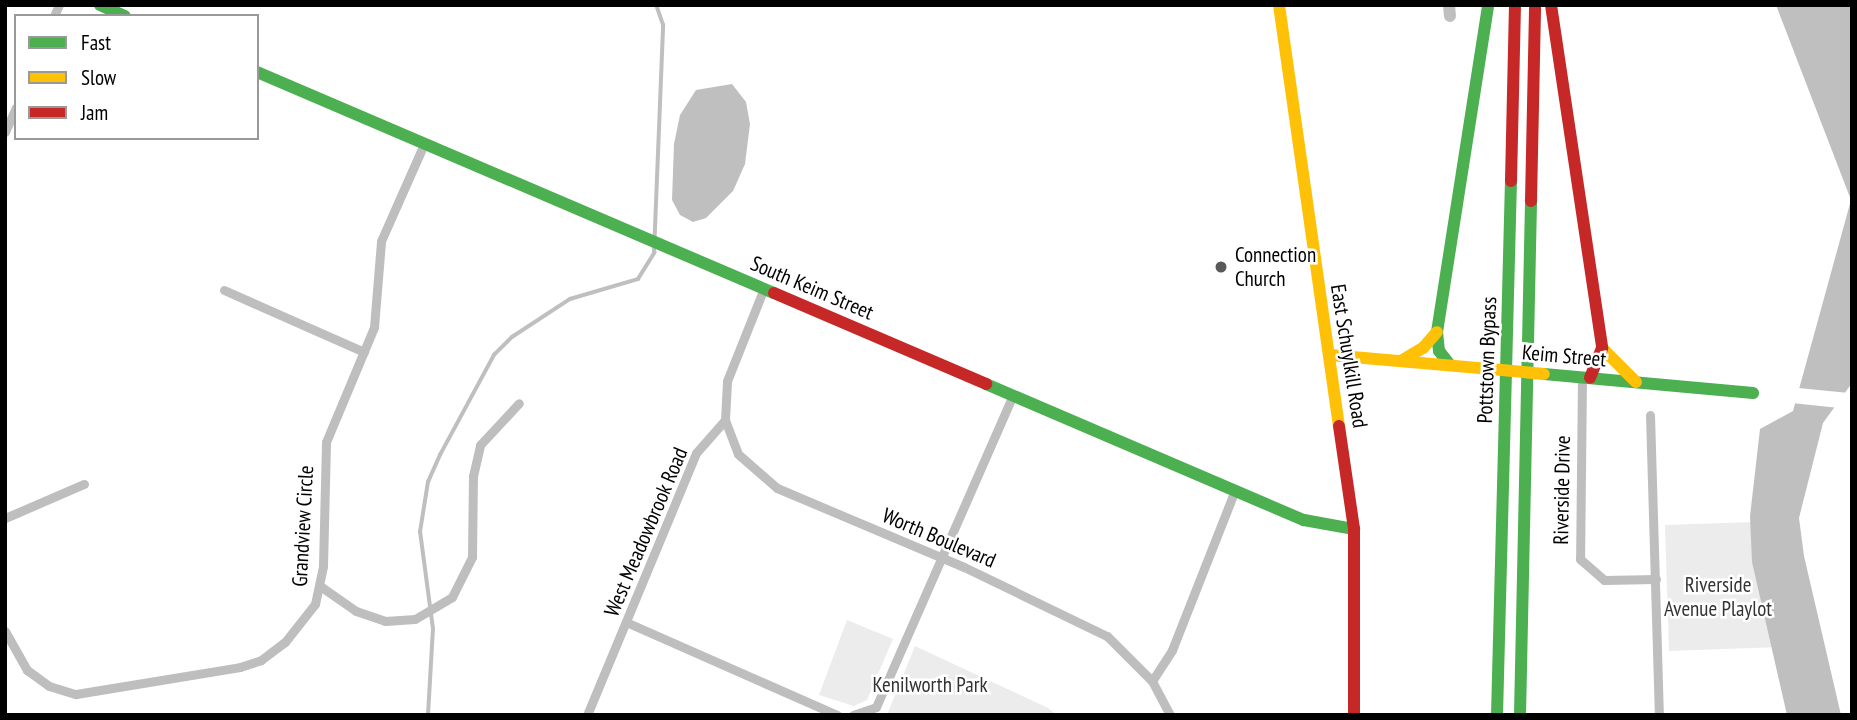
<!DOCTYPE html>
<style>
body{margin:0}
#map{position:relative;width:1857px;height:720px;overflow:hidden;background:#fff;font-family:"PT Sans Narrow",sans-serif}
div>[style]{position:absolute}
.green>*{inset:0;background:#ececec}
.water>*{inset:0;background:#bfbfbf}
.pier>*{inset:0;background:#fff}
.stream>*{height:3.5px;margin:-1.75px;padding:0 1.75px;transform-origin:1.75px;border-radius:1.75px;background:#bfbfbf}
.canal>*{height:12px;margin:-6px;padding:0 6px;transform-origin:6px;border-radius:6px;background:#bfbfbf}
.street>*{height:9px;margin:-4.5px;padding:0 4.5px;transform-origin:4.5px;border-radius:4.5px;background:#bebebe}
.fast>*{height:12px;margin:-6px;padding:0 6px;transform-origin:6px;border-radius:6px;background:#4caf50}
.slow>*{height:12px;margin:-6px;padding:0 6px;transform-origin:6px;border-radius:6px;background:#ffc107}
.jam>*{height:12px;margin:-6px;padding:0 6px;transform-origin:6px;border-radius:6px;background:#c62828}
.slow-bridge>*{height:12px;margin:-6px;padding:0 6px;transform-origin:6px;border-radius:6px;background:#ffc107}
.dots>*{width:19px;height:19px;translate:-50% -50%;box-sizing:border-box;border:4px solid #fff;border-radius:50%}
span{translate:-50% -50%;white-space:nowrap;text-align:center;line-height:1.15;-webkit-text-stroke:5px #fff;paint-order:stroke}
.poi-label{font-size:21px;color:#000}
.left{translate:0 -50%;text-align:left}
.street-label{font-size:21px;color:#000}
.park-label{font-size:21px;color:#333}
.frame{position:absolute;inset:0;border:7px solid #000;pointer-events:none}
.legend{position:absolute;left:14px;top:14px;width:245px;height:126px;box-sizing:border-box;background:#fff;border:2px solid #999;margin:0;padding:9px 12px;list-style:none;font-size:21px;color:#000}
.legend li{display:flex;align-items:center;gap:14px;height:35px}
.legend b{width:35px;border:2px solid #999}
</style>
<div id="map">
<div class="green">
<i style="clip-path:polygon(1755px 522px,1782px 647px,1669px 651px,1665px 525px)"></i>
<i style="clip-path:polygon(847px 620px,893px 639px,867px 700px,854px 706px,819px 695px)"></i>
<i style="clip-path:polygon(915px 646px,1048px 708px,1057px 715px,887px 715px)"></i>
</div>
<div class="water">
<i style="clip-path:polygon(1776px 5px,1852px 7px,1852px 383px,1823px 423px,1799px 518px,1804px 556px,1841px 715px,1787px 715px,1752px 562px,1750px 516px,1760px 429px,1793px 411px,1851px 200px)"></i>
<i style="clip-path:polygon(732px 84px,746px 102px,750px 124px,745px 164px,733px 191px,706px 218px,693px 222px,680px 215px,672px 200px,674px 144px,680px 115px,696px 90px)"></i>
</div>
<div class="pier">
<i style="clip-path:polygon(1798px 388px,1849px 393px,1839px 408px,1792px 403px)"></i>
</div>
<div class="stream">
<i style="left:428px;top:715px;width:86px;rotate:-86.7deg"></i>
<i style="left:433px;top:629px;width:98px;rotate:-97.6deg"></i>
<i style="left:420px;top:532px;width:51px;rotate:-80.9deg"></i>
<i style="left:428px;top:482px;width:30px;rotate:-66deg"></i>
<i style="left:440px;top:455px;width:114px;rotate:-61.6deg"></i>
<i style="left:494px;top:355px;width:25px;rotate:-45deg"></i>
<i style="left:512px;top:337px;width:69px;rotate:-33.2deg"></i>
<i style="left:570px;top:299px;width:71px;rotate:-16.4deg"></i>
<i style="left:638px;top:279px;width:31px;rotate:-58deg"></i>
<i style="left:654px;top:253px;width:228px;rotate:-87.7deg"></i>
<i style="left:663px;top:25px;width:21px;rotate:-109deg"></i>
</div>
<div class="canal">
<i style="left:1449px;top:5px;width:11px;rotate:85deg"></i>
</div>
<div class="street">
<i style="left:54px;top:16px;width:12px;rotate:-66deg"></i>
<i style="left:5px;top:132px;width:27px;rotate:-66deg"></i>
<i style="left:224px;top:290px;width:153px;rotate:23.9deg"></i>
<i style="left:1582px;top:377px;width:182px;rotate:90.6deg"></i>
<i style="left:1580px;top:559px;width:32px;rotate:41deg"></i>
<i style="left:1604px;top:580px;width:52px;rotate:-1.1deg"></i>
<i style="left:1650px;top:415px;width:300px;rotate:88.3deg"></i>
<i style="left:725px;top:420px;width:36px;rotate:69deg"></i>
<i style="left:738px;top:454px;width:52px;rotate:41.1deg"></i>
<i style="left:777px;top:488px;width:203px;rotate:22.9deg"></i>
<i style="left:964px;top:567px;width:159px;rotate:25.8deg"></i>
<i style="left:1107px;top:636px;width:64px;rotate:45deg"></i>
<i style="left:1152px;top:681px;width:38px;rotate:62deg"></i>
<i style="left:5px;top:518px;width:86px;rotate:-23.3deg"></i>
<i style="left:320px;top:586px;width:44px;rotate:34.8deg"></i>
<i style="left:356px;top:611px;width:31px;rotate:19deg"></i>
<i style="left:385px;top:621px;width:30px;rotate:-4deg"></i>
<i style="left:415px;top:619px;width:43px;rotate:-30.7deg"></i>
<i style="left:452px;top:597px;width:45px;rotate:-63.4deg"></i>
<i style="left:472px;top:557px;width:81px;rotate:-89.3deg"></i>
<i style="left:473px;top:476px;width:32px;rotate:-77deg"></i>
<i style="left:480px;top:445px;width:57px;rotate:-47.1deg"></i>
<i style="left:626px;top:622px;width:231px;rotate:23.8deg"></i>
<i style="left:5px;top:631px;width:45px;rotate:60.6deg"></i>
<i style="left:27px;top:670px;width:27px;rotate:36deg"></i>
<i style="left:49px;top:686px;width:28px;rotate:17deg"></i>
<i style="left:76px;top:694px;width:166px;rotate:-9.3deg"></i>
<i style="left:240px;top:667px;width:22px;rotate:-18deg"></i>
<i style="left:261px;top:660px;width:30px;rotate:-37deg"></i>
<i style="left:285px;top:642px;width:48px;rotate:-51.7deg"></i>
<i style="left:315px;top:604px;width:39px;rotate:-78deg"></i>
<i style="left:323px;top:566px;width:124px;rotate:-88.6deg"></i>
<i style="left:326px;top:442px;width:125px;rotate:-67.3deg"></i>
<i style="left:374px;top:327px;width:86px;rotate:-85.3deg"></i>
<i style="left:381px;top:241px;width:106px;rotate:-66.1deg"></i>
<i style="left:1152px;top:681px;width:37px;rotate:-57deg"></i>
<i style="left:1172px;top:650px;width:172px;rotate:-68.5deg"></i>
<i style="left:587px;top:715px;width:284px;rotate:-67.4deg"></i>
<i style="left:696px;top:453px;width:44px;rotate:-48.7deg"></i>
<i style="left:725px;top:420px;width:39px;rotate:-87deg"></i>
<i style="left:727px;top:381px;width:100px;rotate:-68.3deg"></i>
<i style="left:853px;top:715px;width:24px;rotate:-19deg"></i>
<i style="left:876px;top:707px;width:341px;rotate:-66.3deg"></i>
</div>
<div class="fast">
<i style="left:100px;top:5px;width:27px;rotate:24deg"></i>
<i style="left:257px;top:72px;width:562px;rotate:23.15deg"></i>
<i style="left:1450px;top:365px;width:18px;rotate:-128deg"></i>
<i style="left:1439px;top:351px;width:19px;rotate:-96deg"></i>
<i style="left:1437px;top:332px;width:331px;rotate:-81.1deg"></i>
<i style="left:1544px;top:374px;width:210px;rotate:5.2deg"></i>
<i style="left:986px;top:384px;width:346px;rotate:23.2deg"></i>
<i style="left:1304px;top:520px;width:51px;rotate:10.2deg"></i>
<i style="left:1497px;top:715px;width:534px;rotate:-88.5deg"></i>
<i style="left:1520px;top:715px;width:514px;rotate:-88.77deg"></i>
</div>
<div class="slow">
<i style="left:1279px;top:5px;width:425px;rotate:81.9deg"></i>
<i style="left:1602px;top:348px;width:48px;rotate:45deg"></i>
<i style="left:1330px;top:355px;width:162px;rotate:5deg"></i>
<i style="left:1401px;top:361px;width:26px;rotate:-31deg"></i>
<i style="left:1423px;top:348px;width:21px;rotate:-49deg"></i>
</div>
<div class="jam">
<i style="left:1551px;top:5px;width:347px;rotate:81.5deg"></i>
<i style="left:1602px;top:348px;width:32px;rotate:112deg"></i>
<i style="left:1511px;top:181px;width:176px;rotate:-88.7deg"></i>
<i style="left:1531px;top:201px;width:196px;rotate:-88.8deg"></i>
<i style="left:774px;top:293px;width:231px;rotate:23.2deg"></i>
<i style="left:1339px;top:426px;width:104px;rotate:81.7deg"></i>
<i style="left:1354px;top:529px;width:186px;rotate:90deg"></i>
</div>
<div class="slow-bridge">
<i style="left:1491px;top:369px;width:53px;rotate:5.4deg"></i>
</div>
<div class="dots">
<i style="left:1221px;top:267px;background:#595959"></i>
</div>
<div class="poi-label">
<span class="left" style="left:1235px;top:267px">Connection<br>Church</span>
</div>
<div class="street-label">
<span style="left:812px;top:288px;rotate:23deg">South Keim Street</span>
<span style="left:1349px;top:356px;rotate:81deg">East Schuylkill Road</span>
<span style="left:1564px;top:356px;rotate:5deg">Keim Street</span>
<span style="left:1487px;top:360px;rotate:-88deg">Pottstown Bypass</span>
<span style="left:1562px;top:490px;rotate:-89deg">Riverside Drive</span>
<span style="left:303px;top:526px;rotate:-87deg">Grandview Circle</span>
<span style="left:646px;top:532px;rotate:-67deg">West Meadowbrook Road</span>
<span style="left:939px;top:538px;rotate:23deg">Worth Boulevard</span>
</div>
<div class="park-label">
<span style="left:1718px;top:597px">Riverside<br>Avenue Playlot</span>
<span style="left:930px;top:685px">Kenilworth Park</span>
</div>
<div class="frame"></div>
<ul class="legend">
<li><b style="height:9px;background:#4caf50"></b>Fast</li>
<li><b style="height:9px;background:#ffc107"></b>Slow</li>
<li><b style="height:9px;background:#c62828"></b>Jam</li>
</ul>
</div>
